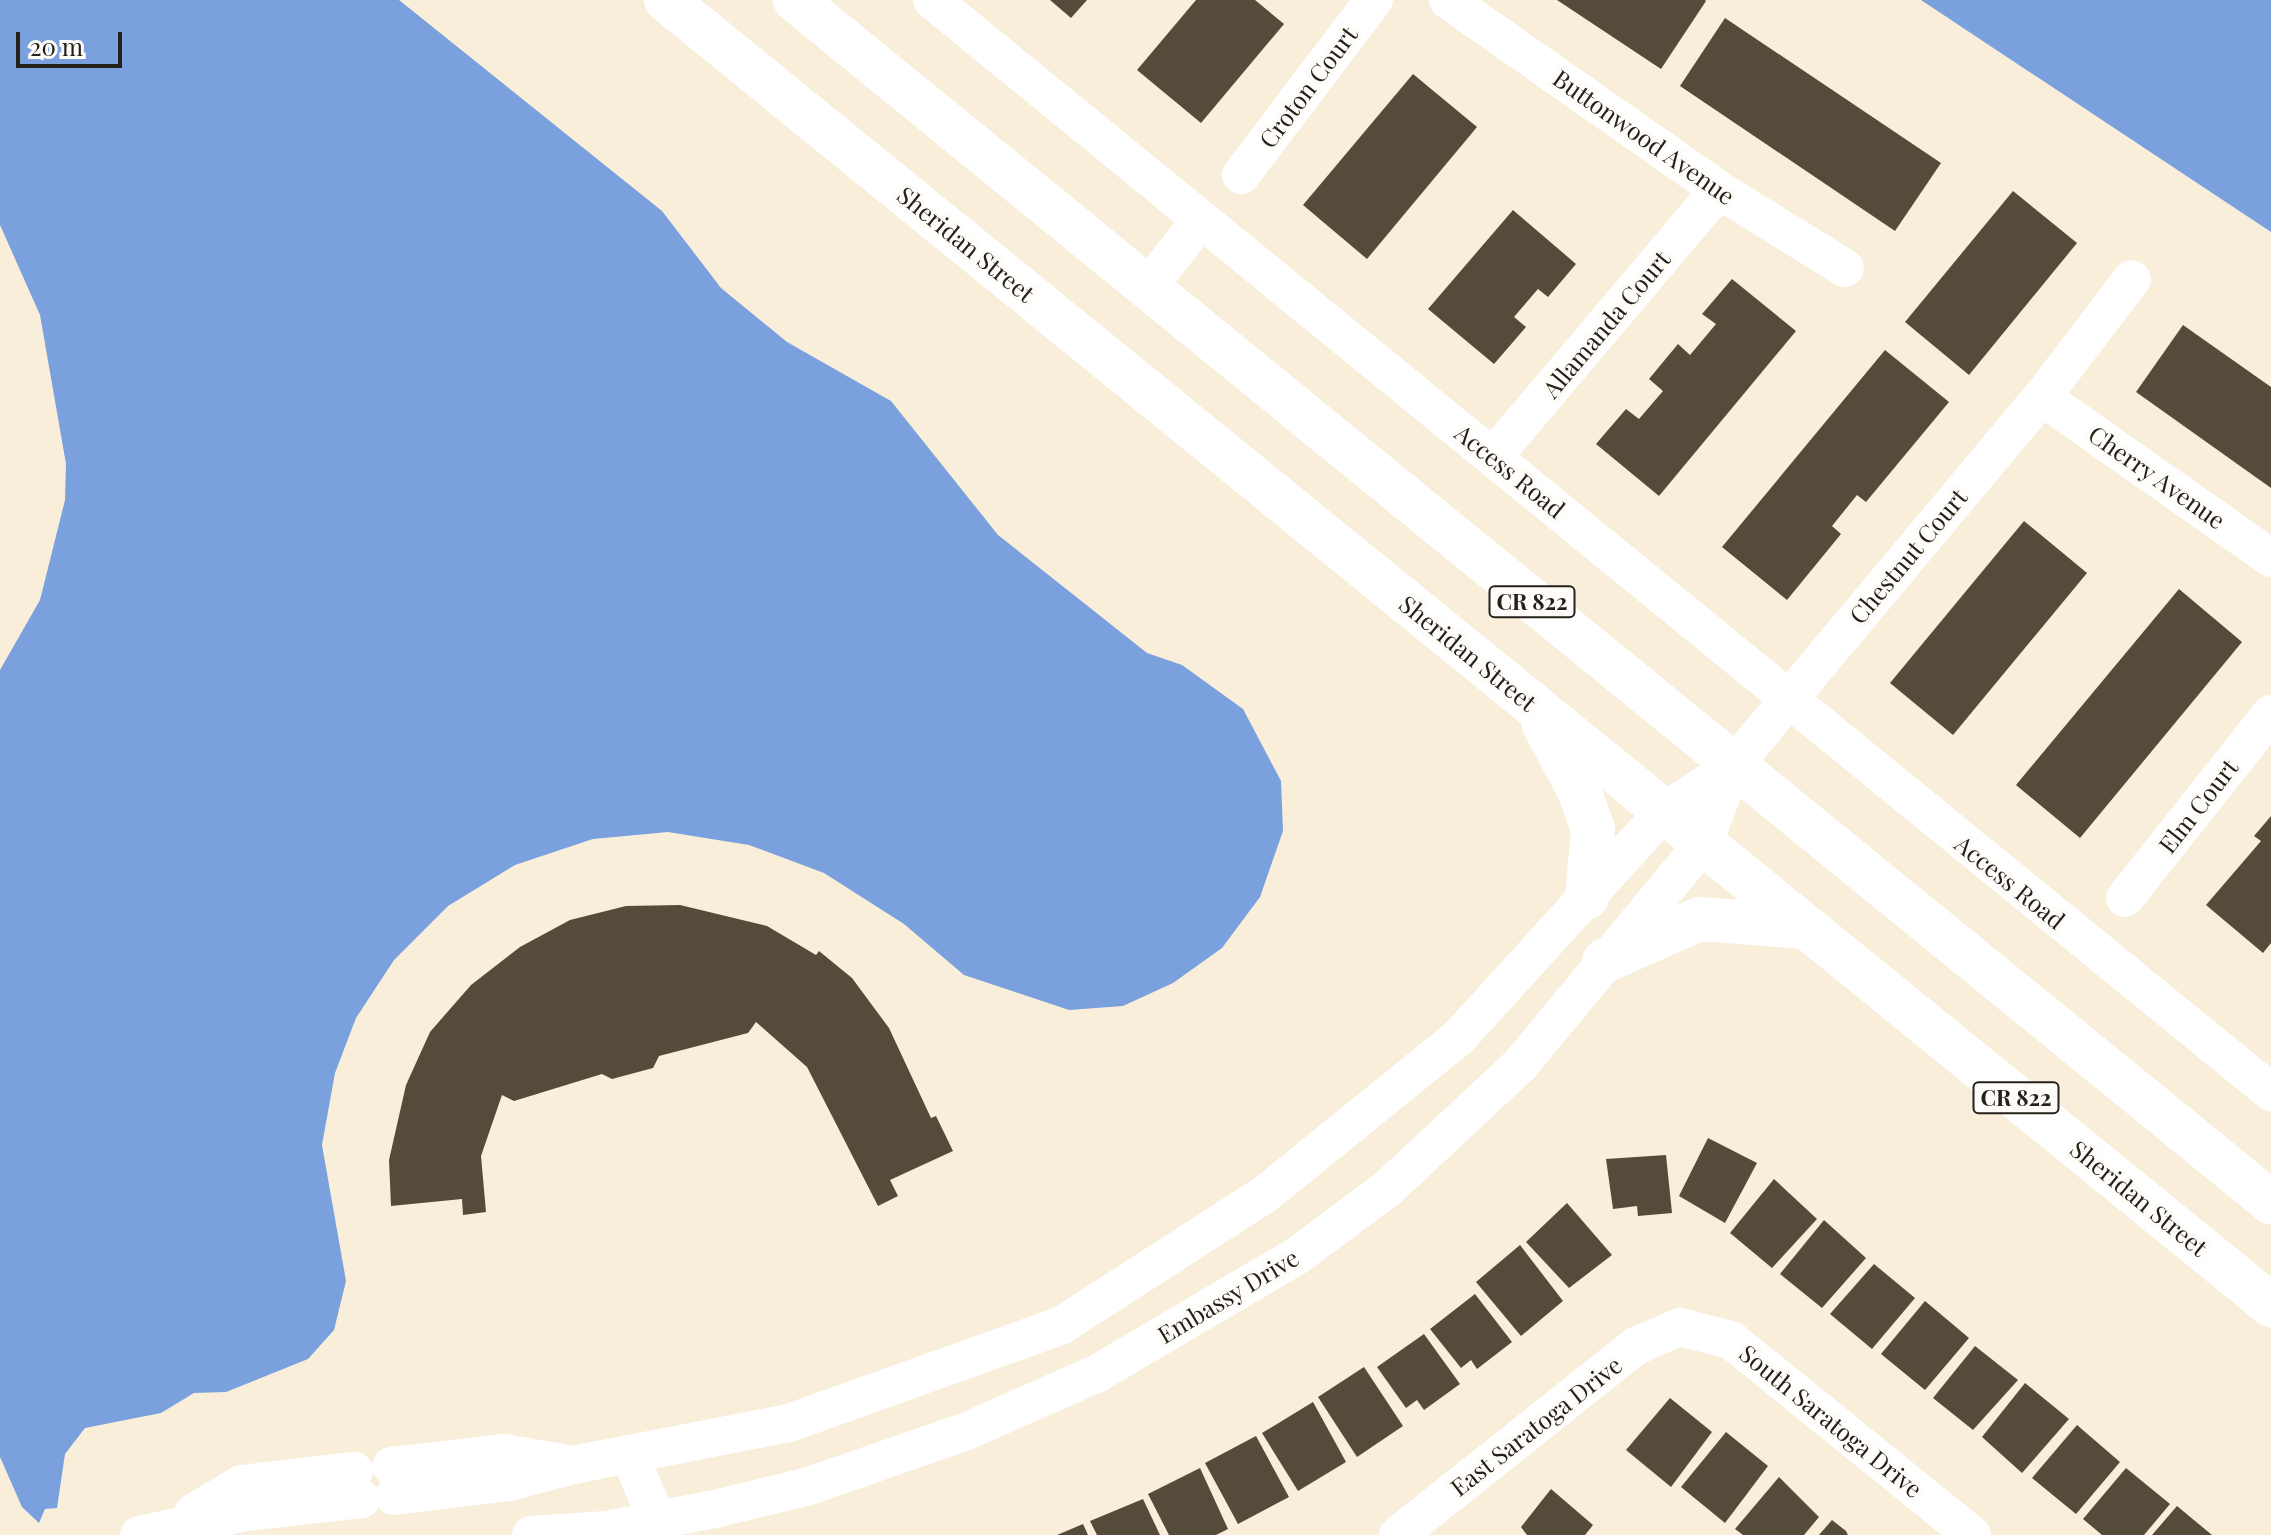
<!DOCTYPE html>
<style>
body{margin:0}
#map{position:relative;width:2271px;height:1535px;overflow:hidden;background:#f8eeda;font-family:"Playfair Display",serif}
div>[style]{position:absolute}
.water>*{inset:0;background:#7aa1dd}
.building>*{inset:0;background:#544b3b}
.street>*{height:38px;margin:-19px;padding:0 19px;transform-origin:19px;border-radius:19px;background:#fff}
.primary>*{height:44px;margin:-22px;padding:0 22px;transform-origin:22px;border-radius:22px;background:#fff}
span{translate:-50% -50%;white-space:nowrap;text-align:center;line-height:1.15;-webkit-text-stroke:8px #fefcf8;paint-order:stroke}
.shield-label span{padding:2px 6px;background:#fefcf8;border:2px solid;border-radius:6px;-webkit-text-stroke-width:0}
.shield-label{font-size:22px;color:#25211a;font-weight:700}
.street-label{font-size:24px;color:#25211a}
.scale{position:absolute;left:16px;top:32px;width:106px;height:36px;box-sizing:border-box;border:4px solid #25211a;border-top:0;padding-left:10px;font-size:24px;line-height:28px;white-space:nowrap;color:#25211a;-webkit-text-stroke:6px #fefcf8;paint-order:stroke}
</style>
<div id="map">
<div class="water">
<i style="clip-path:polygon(0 0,399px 0,662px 211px,721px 288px,787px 342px,891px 401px,998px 535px,1147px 653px,1182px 665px,1243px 709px,1281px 781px,1283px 831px,1260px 897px,1222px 948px,1173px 983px,1123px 1006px,1069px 1010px,964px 975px,904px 924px,824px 873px,749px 845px,668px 832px,593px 839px,515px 865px,448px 906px,394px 960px,356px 1018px,335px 1073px,322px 1145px,346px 1281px,334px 1330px,308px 1359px,226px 1392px,194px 1393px,161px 1413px,85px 1428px,65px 1454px,57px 1508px,45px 1509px,39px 1523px,22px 1507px,0 1457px,0 670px,40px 600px,65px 500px,66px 464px,40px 315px,0 225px)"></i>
<i style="clip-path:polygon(1921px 0,2271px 0,2271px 232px)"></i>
</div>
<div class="building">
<i style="clip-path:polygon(1050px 0,1087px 0,1071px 18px)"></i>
<i style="clip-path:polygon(1196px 0,1255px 0,1284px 24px,1201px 123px,1137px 70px)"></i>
<i style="clip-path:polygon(1557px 0,1705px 0,1706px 1px,1661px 69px)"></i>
<i style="clip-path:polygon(1725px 18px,1941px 163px,1895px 231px,1680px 86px)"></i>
<i style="clip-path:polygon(1413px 74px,1477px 127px,1367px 259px,1303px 205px)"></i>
<i style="clip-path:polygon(2013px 191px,2077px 243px,1969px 375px,1905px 322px)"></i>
<i style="clip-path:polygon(1513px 210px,1576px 264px,1548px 297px,1538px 289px,1514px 317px,1526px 327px,1494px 364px,1428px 309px)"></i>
<i style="clip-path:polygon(1732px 279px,1796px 331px,1659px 496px,1596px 444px,1626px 409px,1639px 419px,1663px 391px,1649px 379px,1678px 344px,1690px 355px,1716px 324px,1702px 314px)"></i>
<i style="clip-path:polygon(2183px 325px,2271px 387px,2271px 488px,2136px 392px)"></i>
<i style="clip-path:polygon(1885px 350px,1949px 402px,1866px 502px,1857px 495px,1832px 526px,1841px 534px,1787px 600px,1722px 547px)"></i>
<i style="clip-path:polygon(2024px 521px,2087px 573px,1953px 735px,1890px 683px)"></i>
<i style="clip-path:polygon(2179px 589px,2242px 642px,2080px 838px,2016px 785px)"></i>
<i style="clip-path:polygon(2271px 816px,2271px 943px,2263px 953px,2206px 905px,2261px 841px,2254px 836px)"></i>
<i style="clip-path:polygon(680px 905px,767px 926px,816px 955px,819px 951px,852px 978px,889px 1028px,931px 1118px,936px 1116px,953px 1151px,890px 1180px,898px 1196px,878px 1206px,807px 1067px,756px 1022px,748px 1033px,659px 1056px,653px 1068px,612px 1079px,602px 1074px,514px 1101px,502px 1095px,481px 1156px,486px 1212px,463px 1215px,462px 1199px,391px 1206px,389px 1160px,406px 1085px,430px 1032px,471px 985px,520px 947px,570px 920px,626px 906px)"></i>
<i style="clip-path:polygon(1708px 1138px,1757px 1163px,1725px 1223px,1679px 1196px)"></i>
<i style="clip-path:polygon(1666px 1155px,1672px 1213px,1638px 1216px,1637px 1206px,1613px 1209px,1606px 1159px)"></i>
<i style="clip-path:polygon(1774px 1179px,1817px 1219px,1772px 1268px,1730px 1233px)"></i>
<i style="clip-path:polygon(1567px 1203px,1612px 1255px,1569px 1288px,1526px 1242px)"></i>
<i style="clip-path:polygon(1824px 1220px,1866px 1258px,1822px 1308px,1780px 1274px)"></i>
<i style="clip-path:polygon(1520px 1245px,1563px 1301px,1521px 1336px,1476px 1282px)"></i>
<i style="clip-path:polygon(1874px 1264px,1915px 1298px,1872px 1349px,1830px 1314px)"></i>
<i style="clip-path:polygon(1475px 1294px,1512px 1342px,1477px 1369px,1471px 1360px,1461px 1368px,1430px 1329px)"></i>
<i style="clip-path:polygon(1925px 1301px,1969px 1338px,1925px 1390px,1881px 1354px)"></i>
<i style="clip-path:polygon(1424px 1334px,1460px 1384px,1424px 1410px,1417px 1400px,1406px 1408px,1377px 1367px)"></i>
<i style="clip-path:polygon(1975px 1346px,2018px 1380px,1973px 1430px,1933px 1398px)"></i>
<i style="clip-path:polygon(1364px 1367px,1403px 1426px,1357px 1457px,1318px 1397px)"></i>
<i style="clip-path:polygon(2025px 1383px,2069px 1419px,2022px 1473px,1982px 1437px)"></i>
<i style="clip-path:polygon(1670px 1398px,1712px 1432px,1671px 1487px,1626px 1450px)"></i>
<i style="clip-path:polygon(1313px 1402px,1346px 1462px,1298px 1491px,1262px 1433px)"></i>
<i style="clip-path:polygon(2077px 1425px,2120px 1462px,2076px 1514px,2032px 1478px)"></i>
<i style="clip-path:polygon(1726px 1432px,1768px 1466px,1725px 1523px,1681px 1487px)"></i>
<i style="clip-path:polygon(1256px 1436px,1289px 1497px,1238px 1524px,1205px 1463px)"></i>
<i style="clip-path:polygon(1200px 1468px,1228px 1529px,1216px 1535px,1169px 1535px,1148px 1494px)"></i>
<i style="clip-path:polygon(2126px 1468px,2170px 1504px,2144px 1535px,2102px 1535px,2083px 1519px)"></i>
<i style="clip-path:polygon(1779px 1477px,1819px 1517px,1804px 1535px,1743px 1535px,1735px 1529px)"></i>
<i style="clip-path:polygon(1551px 1489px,1593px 1525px,1585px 1535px,1527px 1535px,1521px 1527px)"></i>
<i style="clip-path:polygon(1143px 1499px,1160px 1535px,1097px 1535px,1090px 1521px)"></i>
<i style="clip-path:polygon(2177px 1506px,2212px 1535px,2152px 1535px)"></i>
<i style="clip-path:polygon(1832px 1520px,1846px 1531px,1848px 1535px,1819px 1535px)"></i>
<i style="clip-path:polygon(1083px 1524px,1088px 1535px,1057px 1535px)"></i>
</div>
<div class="street">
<i style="left:932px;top:0;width:1728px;rotate:39.2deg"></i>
<i style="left:1448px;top:0;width:331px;rotate:35deg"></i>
<i style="left:1719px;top:190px;width:148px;rotate:31.8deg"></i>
<i style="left:1241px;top:175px;width:220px;rotate:-52.8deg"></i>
<i style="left:1147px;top:288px;width:85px;rotate:-51.7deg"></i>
<i style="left:2042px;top:397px;width:280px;rotate:35.1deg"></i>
<i style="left:1493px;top:457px;width:350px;rotate:-49.8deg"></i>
<i style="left:2125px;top:898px;width:235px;rotate:-51.6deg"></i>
<i style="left:631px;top:1458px;width:83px;rotate:67.4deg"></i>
<i style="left:391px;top:1466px;width:114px;rotate:-6.6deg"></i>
<i style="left:504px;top:1453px;width:59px;rotate:9.8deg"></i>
<i style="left:394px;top:1496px;width:117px;rotate:-6.9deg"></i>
<i style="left:510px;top:1482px;width:65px;rotate:-15.1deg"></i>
<i style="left:573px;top:1465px;width:220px;rotate:-11deg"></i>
<i style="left:789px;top:1423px;width:290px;rotate:-19.7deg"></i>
<i style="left:1062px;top:1325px;width:240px;rotate:-32.8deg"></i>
<i style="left:1264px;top:1195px;width:251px;rotate:-39deg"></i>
<i style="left:1459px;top:1037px;width:304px;rotate:-47.7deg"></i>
<i style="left:1664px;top:812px;width:83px;rotate:-33.7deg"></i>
<i style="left:1733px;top:766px;width:481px;rotate:-50.1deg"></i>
<i style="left:2042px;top:397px;width:148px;rotate:-52.7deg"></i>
<i style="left:193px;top:1513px;width:56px;rotate:-31.1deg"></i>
<i style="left:241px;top:1484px;width:114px;rotate:-6.6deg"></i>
<i style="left:139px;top:1535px;width:109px;rotate:-12.1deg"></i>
<i style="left:246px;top:1512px;width:116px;rotate:-6.4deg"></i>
<i style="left:531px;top:1535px;width:76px;rotate:-3.8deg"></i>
<i style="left:607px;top:1530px;width:114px;rotate:-11.1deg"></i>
<i style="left:719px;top:1508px;width:93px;rotate:-13.7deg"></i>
<i style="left:809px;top:1486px;width:167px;rotate:-19.2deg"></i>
<i style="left:967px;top:1431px;width:143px;rotate:-23.9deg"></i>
<i style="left:1098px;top:1373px;width:232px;rotate:-30.5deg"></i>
<i style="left:1298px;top:1255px;width:111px;rotate:-36.6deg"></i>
<i style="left:1387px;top:1189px;width:182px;rotate:-43deg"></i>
<i style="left:1520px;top:1065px;width:287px;rotate:-50.4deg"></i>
<i style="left:1703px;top:844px;width:84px;rotate:-69deg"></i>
<i style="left:1398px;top:1535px;width:304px;rotate:-38.5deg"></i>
<i style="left:1636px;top:1346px;width:48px;rotate:-23.4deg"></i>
<i style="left:1680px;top:1327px;width:53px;rotate:14.3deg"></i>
<i style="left:1731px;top:1340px;width:310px;rotate:39deg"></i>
</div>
<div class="primary">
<i style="left:666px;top:0;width:2069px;rotate:39.11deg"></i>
<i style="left:795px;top:0;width:1904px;rotate:39.16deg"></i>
<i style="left:1544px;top:725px;width:74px;rotate:61.7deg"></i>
<i style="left:1579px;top:790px;width:41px;rotate:70.3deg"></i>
<i style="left:1593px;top:829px;width:69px;rotate:95deg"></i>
<i style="left:1604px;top:961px;width:105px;rotate:-23.6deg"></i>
<i style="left:1700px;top:919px;width:105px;rotate:4.4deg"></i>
</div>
<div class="shield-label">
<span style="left:1532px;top:602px">CR 822</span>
<span style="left:2016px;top:1098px">CR 822</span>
</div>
<div class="street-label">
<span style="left:1308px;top:87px;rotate:-53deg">Croton Court</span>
<span style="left:1644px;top:137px;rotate:35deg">Buttonwood Avenue</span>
<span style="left:966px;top:244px;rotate:39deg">Sheridan Street</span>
<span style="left:1606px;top:324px;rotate:-50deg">Allamanda Court</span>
<span style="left:1510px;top:471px;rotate:39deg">Access Road</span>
<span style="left:2157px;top:477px;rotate:35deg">Cherry Avenue</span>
<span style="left:1908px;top:556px;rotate:-50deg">Chestnut Court</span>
<span style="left:1468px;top:653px;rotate:39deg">Sheridan Street</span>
<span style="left:2198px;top:806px;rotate:-52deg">Elm Court</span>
<span style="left:2010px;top:882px;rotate:39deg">Access Road</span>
<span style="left:2139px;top:1198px;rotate:39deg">Sheridan Street</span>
<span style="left:1228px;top:1296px;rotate:-31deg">Embassy Drive</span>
<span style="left:1831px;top:1421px;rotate:39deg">South Saratoga Drive</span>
<span style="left:1536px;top:1426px;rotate:-38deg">East Saratoga Drive</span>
</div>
<div class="scale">20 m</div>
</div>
